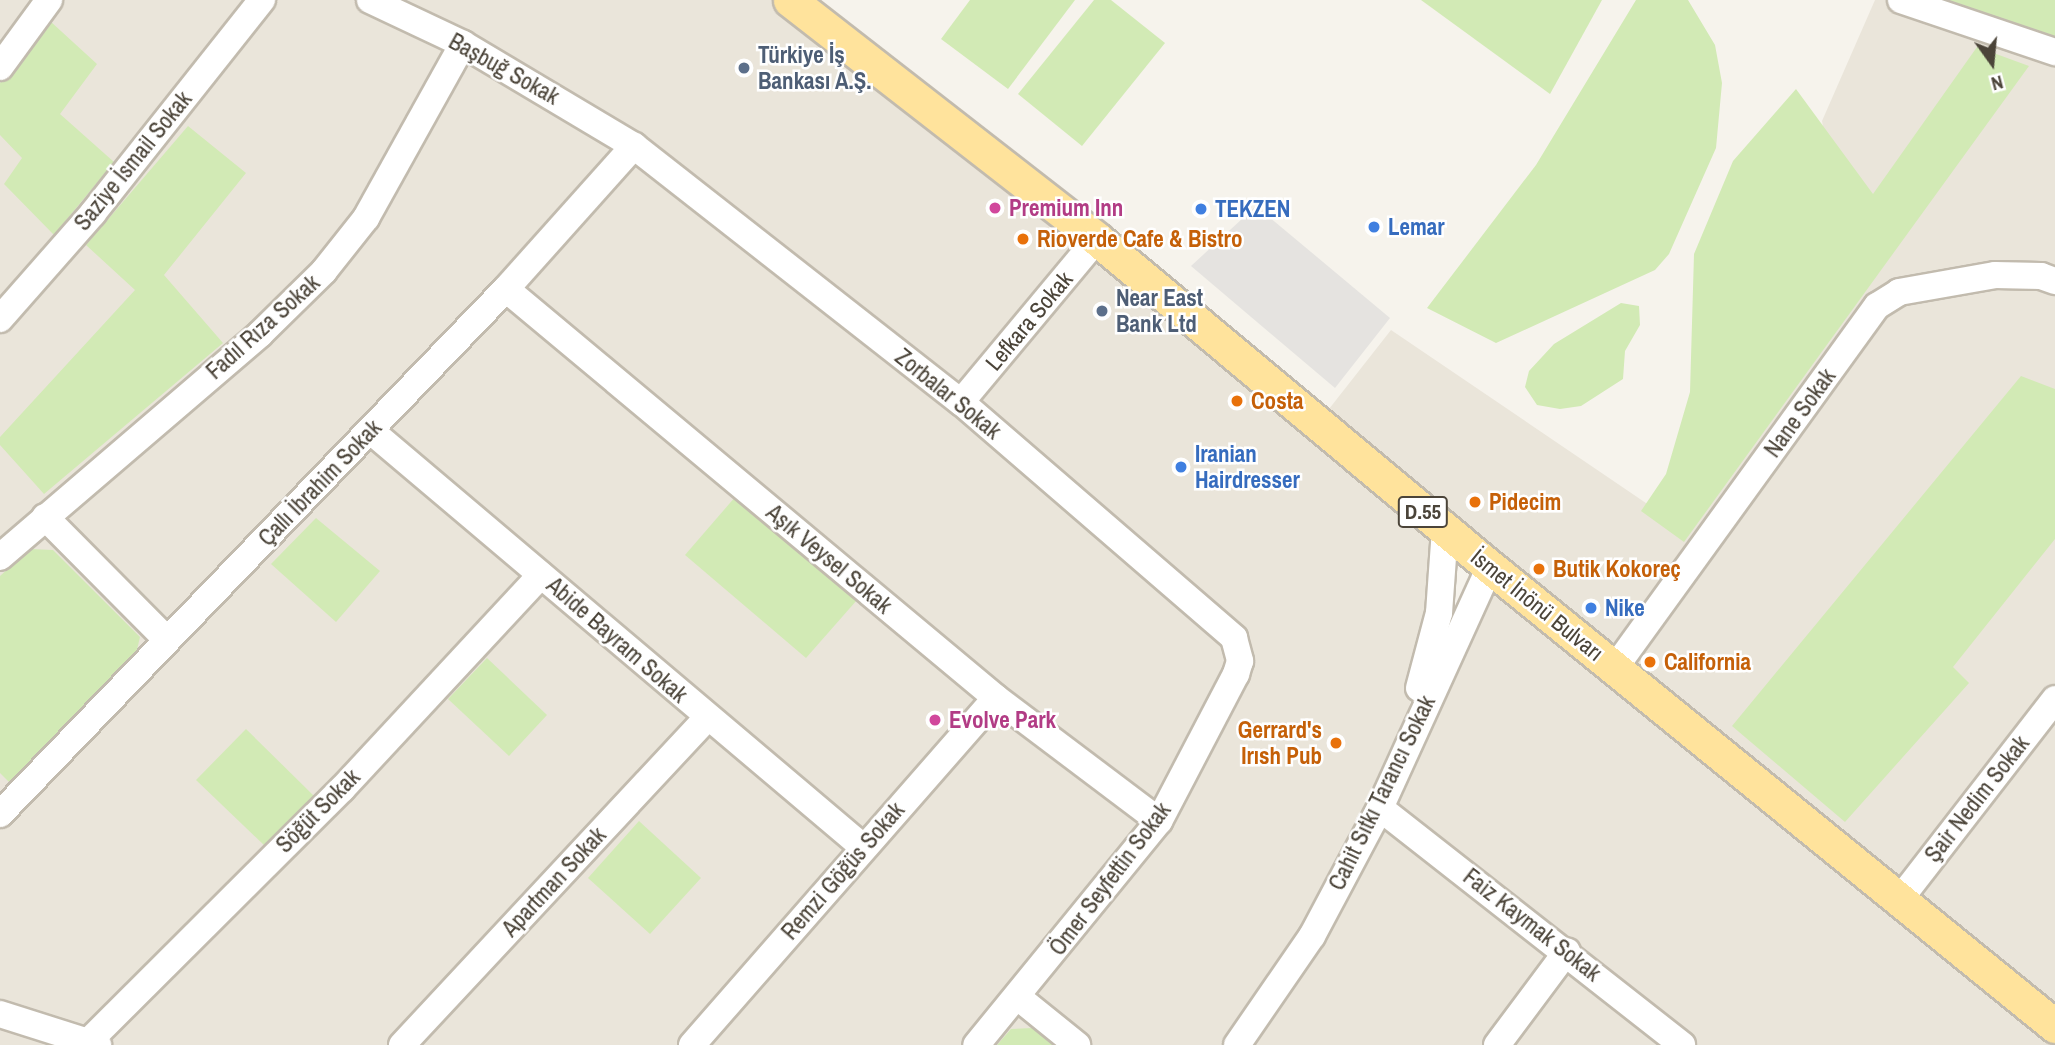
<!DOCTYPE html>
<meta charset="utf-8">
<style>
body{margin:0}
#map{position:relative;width:2055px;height:1045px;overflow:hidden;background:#f6f3ec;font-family:"Archivo Narrow",sans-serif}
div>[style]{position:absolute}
.residential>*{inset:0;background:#eae5da}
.green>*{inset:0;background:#d2eab5}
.parking>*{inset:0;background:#e5e3e0}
.roads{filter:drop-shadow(2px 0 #c2bbae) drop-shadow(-2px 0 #c2bbae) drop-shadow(0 2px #c2bbae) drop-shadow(0 -2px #c2bbae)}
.minor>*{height:26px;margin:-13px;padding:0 13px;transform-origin:13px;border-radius:13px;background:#fff}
.major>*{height:33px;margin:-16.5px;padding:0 16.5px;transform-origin:16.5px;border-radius:16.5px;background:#ffe39c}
.dots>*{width:19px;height:19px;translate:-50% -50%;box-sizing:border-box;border:4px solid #fff;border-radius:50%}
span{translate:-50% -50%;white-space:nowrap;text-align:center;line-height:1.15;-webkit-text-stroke:5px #fff;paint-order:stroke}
.shield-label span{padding:2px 5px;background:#fff;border:2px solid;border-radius:5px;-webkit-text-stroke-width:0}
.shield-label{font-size:21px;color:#4b4439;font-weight:700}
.service-label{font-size:23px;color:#4e5e75;font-weight:700}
.left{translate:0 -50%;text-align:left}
.street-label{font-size:23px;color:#4b4439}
.hotel-label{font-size:23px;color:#b23c85;font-weight:700}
.shop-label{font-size:23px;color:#366cbe;font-weight:700}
.food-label{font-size:23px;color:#c56008;font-weight:700}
.right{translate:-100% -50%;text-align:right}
.north{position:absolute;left:1957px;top:28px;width:70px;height:70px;-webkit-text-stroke:5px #fff;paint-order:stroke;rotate:165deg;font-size:19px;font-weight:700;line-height:28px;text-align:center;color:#4b4439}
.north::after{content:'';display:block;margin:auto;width:24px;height:32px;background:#4b4439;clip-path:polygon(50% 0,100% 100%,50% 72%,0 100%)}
</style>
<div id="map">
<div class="residential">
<i style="clip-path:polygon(evenodd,0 0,786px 0,1318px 423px,1391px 330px,1668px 518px,1836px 196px,1822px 121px,1875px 0,1901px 0,2055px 56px,2055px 1045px,0 1045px,0 0,1429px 516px,1489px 567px,1389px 779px,1441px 592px,1429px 516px)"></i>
</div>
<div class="green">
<i style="clip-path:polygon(970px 0,1075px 0,1008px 89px,941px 39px)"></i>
<i style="clip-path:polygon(1094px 0,1111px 0,1165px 43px,1082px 146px,1018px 94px)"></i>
<i style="clip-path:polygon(1421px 0,1602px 0,1550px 94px)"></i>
<i style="clip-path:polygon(1636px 0,1688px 0,1715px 45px,1722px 83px,1716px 148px,1669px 254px,1655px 270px,1496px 343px,1427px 308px,1536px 165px)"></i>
<i style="clip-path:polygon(1943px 0,2055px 0,2055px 41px)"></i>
<i style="clip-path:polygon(50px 21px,97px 64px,60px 114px,114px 162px,54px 235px,4px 184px,22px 158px,0 135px,0 83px)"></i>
<i style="clip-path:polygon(1977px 47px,2029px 66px,1684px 542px,1641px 511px,1666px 474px,1690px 392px,1694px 254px,1733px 161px,1796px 89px,1873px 194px)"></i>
<i style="clip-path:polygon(188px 126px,246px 173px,164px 275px,223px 343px,44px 494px,0 445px,0 437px,135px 290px,86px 245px)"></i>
<i style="clip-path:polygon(1621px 303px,1639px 306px,1640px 325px,1625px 351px,1623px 379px,1581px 406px,1560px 409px,1537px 405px,1525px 387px,1529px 371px,1554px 344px)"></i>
<i style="clip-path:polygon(2021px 376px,2055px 389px,2055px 539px,1953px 667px,1969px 683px,1845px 822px,1732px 726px)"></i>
<i style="clip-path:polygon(736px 496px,857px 600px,806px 658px,685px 555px)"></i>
<i style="clip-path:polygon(316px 518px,380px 571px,336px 622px,271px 564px)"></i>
<i style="clip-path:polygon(30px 549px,53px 550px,140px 637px,136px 654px,11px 784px,0 773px,0 576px)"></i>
<i style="clip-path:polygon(487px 658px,547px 715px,509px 756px,448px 699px)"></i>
<i style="clip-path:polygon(246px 729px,314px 796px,265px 846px,196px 780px)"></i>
<i style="clip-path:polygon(639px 821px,701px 878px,650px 934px,588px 878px)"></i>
<i style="clip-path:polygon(1033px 1028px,1053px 1045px,997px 1045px,1011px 1029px)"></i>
</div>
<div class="parking">
<i style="clip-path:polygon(1256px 206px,1390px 318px,1335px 388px,1191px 266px)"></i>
</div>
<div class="roads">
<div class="minor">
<i style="left:370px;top:0;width:103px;rotate:25.3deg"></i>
<i style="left:463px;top:44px;width:199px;rotate:30.8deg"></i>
<i style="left:634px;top:146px;width:415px;rotate:38.1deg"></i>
<i style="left:961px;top:402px;width:361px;rotate:40.8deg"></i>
<i style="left:1234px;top:638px;width:24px;rotate:75deg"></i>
<i style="left:1240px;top:661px;width:14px;rotate:107deg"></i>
<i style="left:1236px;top:674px;width:166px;rotate:117.6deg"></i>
<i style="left:1159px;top:821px;width:289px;rotate:129.2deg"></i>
<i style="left:1901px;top:0;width:163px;rotate:18.7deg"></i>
<i style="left:0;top:67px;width:83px;rotate:-53.8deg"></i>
<i style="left:506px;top:289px;width:638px;rotate:39.85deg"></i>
<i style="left:996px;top:698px;width:204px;rotate:37deg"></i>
<i style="left:0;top:319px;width:141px;rotate:-48.7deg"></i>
<i style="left:93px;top:213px;width:272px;rotate:-51.6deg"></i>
<i style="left:961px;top:402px;width:212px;rotate:-50.2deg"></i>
<i style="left:371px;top:431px;width:644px;rotate:40.22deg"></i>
<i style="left:45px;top:517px;width:173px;rotate:45.2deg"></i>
<i style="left:0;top:557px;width:343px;rotate:-40.6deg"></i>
<i style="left:260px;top:334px;width:90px;rotate:-44.5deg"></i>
<i style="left:324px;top:271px;width:68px;rotate:-51.6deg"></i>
<i style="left:366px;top:218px;width:199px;rotate:-60.9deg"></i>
<i style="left:1614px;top:669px;width:448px;rotate:-54.1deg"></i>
<i style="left:1877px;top:306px;width:26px;rotate:-32deg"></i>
<i style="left:1899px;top:292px;width:97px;rotate:-10deg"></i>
<i style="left:1995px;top:275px;width:46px;rotate:1.2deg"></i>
<i style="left:2041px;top:276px;width:15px;rotate:20deg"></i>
<i style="left:1419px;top:688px;width:78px;rotate:-75.1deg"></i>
<i style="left:1439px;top:613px;width:83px;rotate:-85.9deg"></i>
<i style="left:1380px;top:808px;width:384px;rotate:38.1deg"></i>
<i style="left:0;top:814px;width:729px;rotate:-46.06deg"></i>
<i style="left:506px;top:289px;width:192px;rotate:-48.2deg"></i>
<i style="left:1900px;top:899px;width:253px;rotate:-52.2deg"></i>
<i style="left:1019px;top:998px;width:75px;rotate:39deg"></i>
<i style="left:0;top:1014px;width:103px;rotate:17.6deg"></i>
<i style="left:90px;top:1040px;width:356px;rotate:-44.9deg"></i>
<i style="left:342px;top:789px;width:292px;rotate:-47.1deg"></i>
<i style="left:402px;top:1045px;width:447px;rotate:-47deg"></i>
<i style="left:692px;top:1045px;width:461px;rotate:-48.8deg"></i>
<i style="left:1237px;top:1045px;width:132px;rotate:-55.5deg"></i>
<i style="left:1312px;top:936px;width:145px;rotate:-62deg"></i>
<i style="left:1380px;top:808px;width:265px;rotate:-65.5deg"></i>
<i style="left:1497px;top:1045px;width:117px;rotate:-53.3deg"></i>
</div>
<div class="major">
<i style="left:790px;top:0;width:389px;rotate:37.9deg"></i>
<i style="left:1097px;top:239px;width:512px;rotate:39.85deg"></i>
<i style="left:1490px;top:567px;width:728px;rotate:39.09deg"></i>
</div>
</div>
<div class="dots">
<i style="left:744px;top:68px;background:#5c6f8a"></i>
<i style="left:995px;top:208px;background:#d1479c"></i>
<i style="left:1201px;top:209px;background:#3f7fe0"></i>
<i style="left:1374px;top:227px;background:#3f7fe0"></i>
<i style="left:1023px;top:239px;background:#e8710a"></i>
<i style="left:1102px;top:311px;background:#5c6f8a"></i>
<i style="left:1237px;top:401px;background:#e8710a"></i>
<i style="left:1181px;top:467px;background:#3f7fe0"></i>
<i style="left:1475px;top:502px;background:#e8710a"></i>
<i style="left:1539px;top:569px;background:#e8710a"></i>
<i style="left:1591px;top:608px;background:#3f7fe0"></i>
<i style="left:1650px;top:662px;background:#e8710a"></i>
<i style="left:935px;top:720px;background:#d1479c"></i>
<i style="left:1336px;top:743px;background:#e8710a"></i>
</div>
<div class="shield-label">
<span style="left:1423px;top:512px">D.55</span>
</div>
<div class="service-label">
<span class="left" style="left:758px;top:68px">Türkiye İş<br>Bankası A.Ş.</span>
<span class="left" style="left:1116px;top:311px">Near East<br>Bank Ltd</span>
</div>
<div class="street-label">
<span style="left:504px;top:69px;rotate:29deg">Başbuğ Sokak</span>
<span style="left:133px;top:161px;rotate:-51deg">Saziye İsmail Sokak</span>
<span style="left:1029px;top:321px;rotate:-50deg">Lefkara Sokak</span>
<span style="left:263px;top:327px;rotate:-42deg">Fadıl Rıza Sokak</span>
<span style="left:948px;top:394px;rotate:39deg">Zorbalar Sokak</span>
<span style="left:1800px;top:413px;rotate:-54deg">Nane Sokak</span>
<span style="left:320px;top:483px;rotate:-46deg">Çallı İbrahim Sokak</span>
<span style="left:829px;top:559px;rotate:40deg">Aşık Veysel Sokak</span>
<span style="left:1537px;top:605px;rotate:39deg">İsmet İnönü Bulvarı</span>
<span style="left:617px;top:640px;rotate:41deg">Abide Bayram Sokak</span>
<span style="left:1382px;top:793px;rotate:-64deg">Cahit Sıtkı Tarancı Sokak</span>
<span style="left:1977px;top:799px;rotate:-52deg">Şair Nedim Sokak</span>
<span style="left:318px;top:811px;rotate:-45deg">Söğüt Sokak</span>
<span style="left:843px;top:871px;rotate:-49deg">Remzi Göğüs Sokak</span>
<span style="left:1110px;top:879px;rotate:-53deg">Ömer Seyfettin Sokak</span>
<span style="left:554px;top:882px;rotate:-47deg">Apartman Sokak</span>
<span style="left:1532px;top:925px;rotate:38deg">Faiz Kaymak Sokak</span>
</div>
<div class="hotel-label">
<span class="left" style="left:1009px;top:208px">Premium Inn</span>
<span class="left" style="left:949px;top:720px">Evolve Park</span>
</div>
<div class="shop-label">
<span class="left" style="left:1215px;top:209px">TEKZEN</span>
<span class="left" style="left:1388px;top:227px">Lemar</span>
<span class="left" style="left:1195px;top:467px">Iranian<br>Hairdresser</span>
<span class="left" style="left:1605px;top:608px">Nike</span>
</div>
<div class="food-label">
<span class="left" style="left:1037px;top:239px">Rioverde Cafe &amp; Bistro</span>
<span class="left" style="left:1251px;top:401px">Costa</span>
<span class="left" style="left:1489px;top:502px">Pidecim</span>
<span class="left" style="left:1553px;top:569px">Butik Kokoreç</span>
<span class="left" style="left:1664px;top:662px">California</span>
<span class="right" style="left:1322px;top:743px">Gerrard's<br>Irısh Pub</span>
</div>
<div class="north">N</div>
</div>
